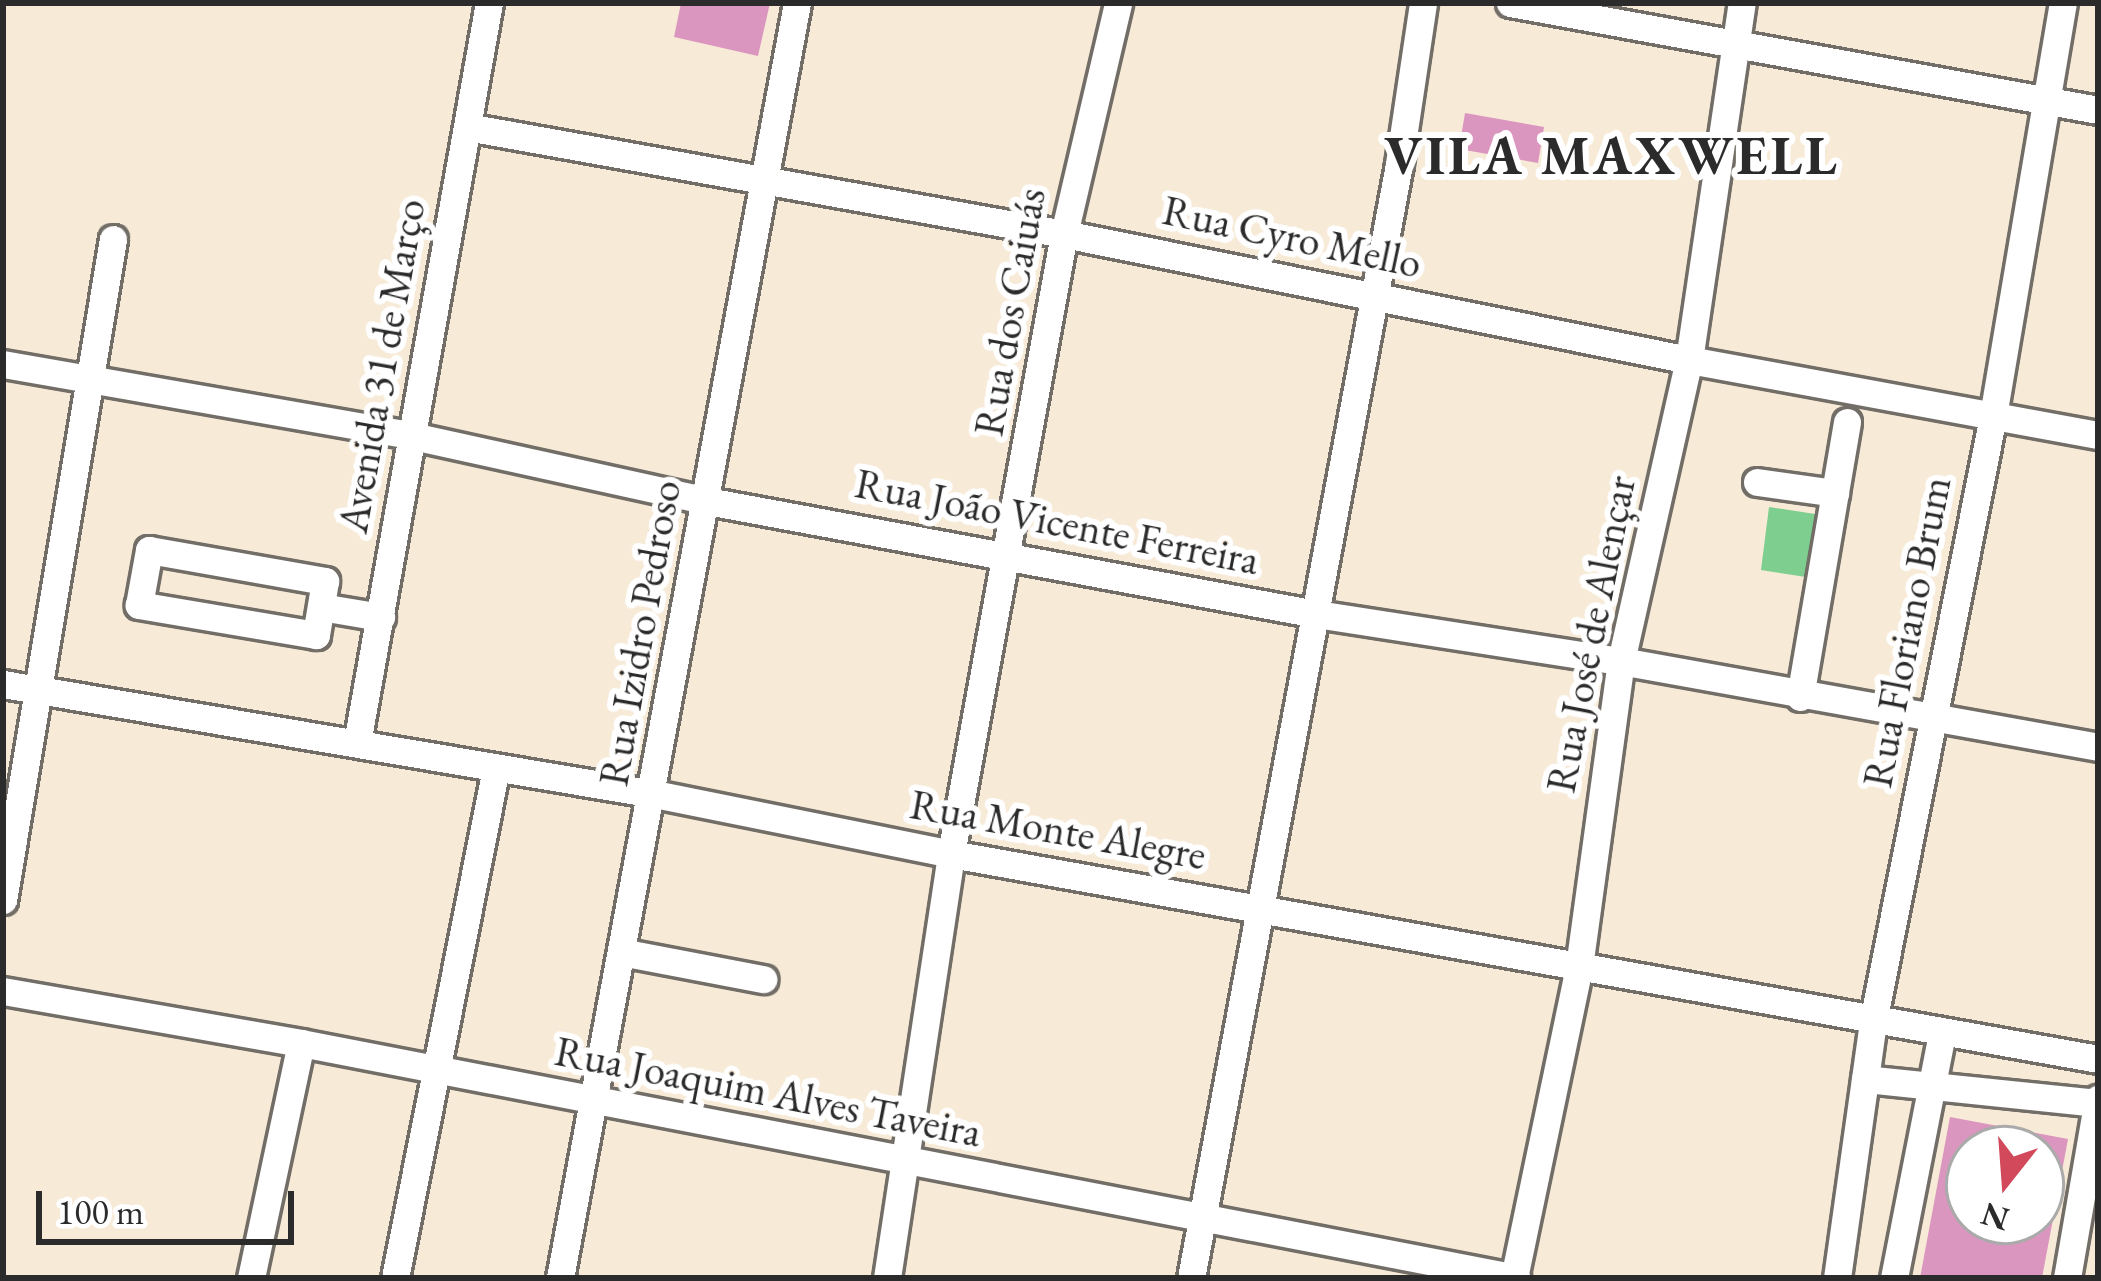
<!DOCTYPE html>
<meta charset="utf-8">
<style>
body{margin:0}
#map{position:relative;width:2101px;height:1281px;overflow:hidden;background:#f7ead7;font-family:"EB Garamond",serif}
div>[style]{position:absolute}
.green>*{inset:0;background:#7dce8f}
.building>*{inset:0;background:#db96bf}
.roads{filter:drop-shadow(3px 0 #726e67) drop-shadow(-3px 0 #726e67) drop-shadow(0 3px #726e67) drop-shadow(0 -3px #726e67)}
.minor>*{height:27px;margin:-13.5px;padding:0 13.5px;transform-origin:13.5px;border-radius:13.5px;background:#fff}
span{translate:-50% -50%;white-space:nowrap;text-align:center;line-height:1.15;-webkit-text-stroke:12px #fff;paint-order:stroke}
.street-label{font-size:42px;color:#2b2b2b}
.district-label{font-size:54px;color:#2b2b2b;font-weight:700;letter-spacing:3px}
.frame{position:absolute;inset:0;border:6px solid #2b2b2b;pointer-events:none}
.north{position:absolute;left:1945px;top:1125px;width:120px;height:120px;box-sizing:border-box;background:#fff;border:3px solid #aaa;border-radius:50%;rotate:197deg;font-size:33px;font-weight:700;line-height:48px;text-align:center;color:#2b2b2b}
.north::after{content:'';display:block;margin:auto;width:42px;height:54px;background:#d1495b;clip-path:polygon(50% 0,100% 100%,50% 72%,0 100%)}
.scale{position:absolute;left:36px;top:1191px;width:258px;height:54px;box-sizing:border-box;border:6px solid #2b2b2b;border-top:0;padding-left:15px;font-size:36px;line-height:42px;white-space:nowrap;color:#2b2b2b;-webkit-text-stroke:9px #fff;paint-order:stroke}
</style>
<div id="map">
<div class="green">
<i style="clip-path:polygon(1769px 507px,1815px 514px,1806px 577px,1761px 570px)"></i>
</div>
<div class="building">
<i style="clip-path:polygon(681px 3px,770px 3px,758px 56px,674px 37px)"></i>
<i style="clip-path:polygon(1465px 113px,1544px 127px,1538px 163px,1459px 149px)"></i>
<i style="clip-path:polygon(evenodd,1950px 1117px,2068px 1139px,2042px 1278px,1920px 1278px,1950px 1117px,1969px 1149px,2041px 1149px,2041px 1221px,1969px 1221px,1969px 1149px)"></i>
</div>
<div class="roads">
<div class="minor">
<i style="left:1510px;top:3px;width:598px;rotate:10.31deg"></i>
<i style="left:467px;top:127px;width:607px;rotate:10.16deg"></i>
<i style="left:1064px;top:234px;width:638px;rotate:11.4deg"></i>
<i style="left:1689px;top:360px;width:416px;rotate:10.4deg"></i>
<i style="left:3px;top:364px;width:411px;rotate:9.9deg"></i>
<i style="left:408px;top:435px;width:306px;rotate:12.4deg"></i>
<i style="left:707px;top:501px;width:619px;rotate:10.51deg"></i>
<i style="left:1316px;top:614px;width:309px;rotate:8.8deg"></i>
<i style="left:1621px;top:661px;width:485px;rotate:10.2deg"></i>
<i style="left:1757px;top:482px;width:79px;rotate:8deg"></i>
<i style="left:149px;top:550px;width:179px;rotate:10deg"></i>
<i style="left:325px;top:581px;width:55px;rotate:99.5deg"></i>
<i style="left:316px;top:635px;width:180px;rotate:-170.4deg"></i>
<i style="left:139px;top:605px;width:56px;rotate:-79.7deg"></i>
<i style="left:321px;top:607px;width:61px;rotate:9.5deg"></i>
<i style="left:3px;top:684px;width:660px;rotate:9.59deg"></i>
<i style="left:654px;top:794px;width:303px;rotate:11.4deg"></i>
<i style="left:951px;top:854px;width:1165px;rotate:10.13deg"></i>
<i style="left:1800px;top:697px;width:279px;rotate:-80.3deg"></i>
<i style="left:357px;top:743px;width:752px;rotate:-79.89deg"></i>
<i style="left:3px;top:900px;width:670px;rotate:-80.55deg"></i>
<i style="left:621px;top:952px;width:145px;rotate:10.8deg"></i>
<i style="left:3px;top:991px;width:303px;rotate:9.9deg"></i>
<i style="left:301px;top:1043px;width:1238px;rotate:10.94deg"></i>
<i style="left:1865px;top:1079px;width:233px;rotate:5.9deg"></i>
<i style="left:251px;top:1278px;width:240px;rotate:-78deg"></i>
<i style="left:395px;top:1278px;width:520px;rotate:-78.8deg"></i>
<i style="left:560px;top:1278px;width:1297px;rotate:-79.47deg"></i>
<i style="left:887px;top:1278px;width:429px;rotate:-81.4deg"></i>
<i style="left:951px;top:854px;width:630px;rotate:-79.67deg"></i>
<i style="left:1064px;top:234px;width:237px;rotate:-76.8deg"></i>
<i style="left:1191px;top:1278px;width:1133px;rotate:-79.42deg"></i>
<i style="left:1399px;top:164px;width:163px;rotate:-81.5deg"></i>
<i style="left:1514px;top:1278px;width:318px;rotate:-78.2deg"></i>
<i style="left:1579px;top:967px;width:309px;rotate:-82.2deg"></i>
<i style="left:1621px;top:661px;width:309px;rotate:-77.3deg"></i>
<i style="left:1689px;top:360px;width:361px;rotate:-81.6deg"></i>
<i style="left:1837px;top:1278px;width:259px;rotate:-82deg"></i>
<i style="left:1873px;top:1022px;width:618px;rotate:-78.8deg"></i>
<i style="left:1993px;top:416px;width:419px;rotate:-80.4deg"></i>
<i style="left:1894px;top:1278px;width:249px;rotate:-78.9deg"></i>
<i style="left:2067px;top:1278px;width:182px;rotate:-80.2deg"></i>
</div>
</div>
<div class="street-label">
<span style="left:1292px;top:237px;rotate:12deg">Rua Cyro Mello</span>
<span style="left:1010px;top:312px;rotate:-80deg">Rua dos Caiuás</span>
<span style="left:382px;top:366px;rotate:-80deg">Avenida 31 de Março</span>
<span style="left:1057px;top:522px;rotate:11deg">Rua João Vicente Ferreira</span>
<span style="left:1907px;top:632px;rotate:-79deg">Rua Floriano Brum</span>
<span style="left:640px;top:633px;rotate:-80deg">Rua Izidro Pedroso</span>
<span style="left:1591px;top:634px;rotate:-79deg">Rua José de Alençar</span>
<span style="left:1058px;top:830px;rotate:10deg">Rua Monte Alegre</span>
<span style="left:768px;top:1092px;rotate:11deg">Rua Joaquim Alves Taveira</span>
</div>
<div class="district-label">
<span style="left:1612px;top:155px">VILA MAXWELL</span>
</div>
<div class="frame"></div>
<div class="north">N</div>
<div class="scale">100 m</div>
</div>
